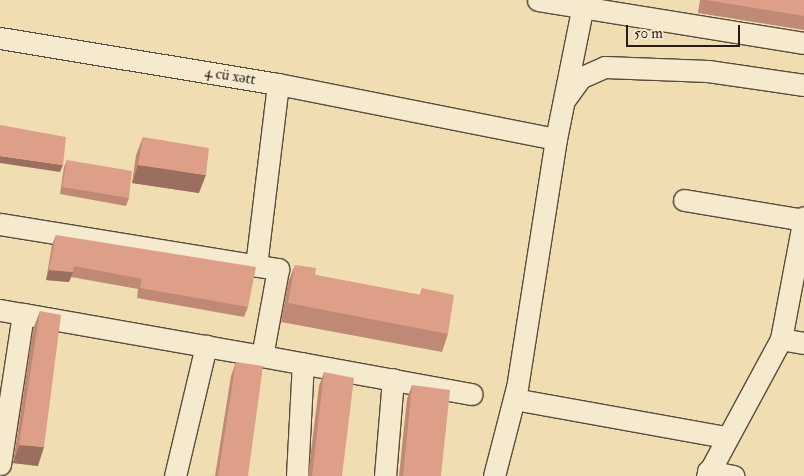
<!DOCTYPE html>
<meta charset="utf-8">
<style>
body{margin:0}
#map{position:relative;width:804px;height:476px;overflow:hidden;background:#f0deb2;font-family:"IM FELL Double Pica",serif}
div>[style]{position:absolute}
.roads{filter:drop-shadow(1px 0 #584c3c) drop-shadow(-1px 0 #584c3c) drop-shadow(0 1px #584c3c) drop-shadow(0 -1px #584c3c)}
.minor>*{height:21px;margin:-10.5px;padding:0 10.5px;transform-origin:10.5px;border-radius:10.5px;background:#f5eacd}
.wall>*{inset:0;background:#bf8975}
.shaded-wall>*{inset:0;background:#9b6f5f}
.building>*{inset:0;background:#de9f88}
span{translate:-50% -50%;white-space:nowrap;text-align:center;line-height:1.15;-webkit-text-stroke:4.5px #f5eacd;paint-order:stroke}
.street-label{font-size:15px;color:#261b15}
.scale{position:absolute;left:626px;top:25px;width:114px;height:22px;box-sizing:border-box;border:2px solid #261b15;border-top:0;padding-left:6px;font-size:15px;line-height:18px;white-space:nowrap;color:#261b15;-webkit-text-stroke:4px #f5eacd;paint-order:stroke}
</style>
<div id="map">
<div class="roads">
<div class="minor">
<i style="left:538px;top:0;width:269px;rotate:9.2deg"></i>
<i style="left:0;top:38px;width:282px;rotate:9.4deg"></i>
<i style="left:278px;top:84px;width:183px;rotate:96.9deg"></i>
<i style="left:278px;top:84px;width:283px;rotate:11.2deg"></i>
<i style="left:556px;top:139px;width:251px;rotate:98.9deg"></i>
<i style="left:517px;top:387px;width:92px;rotate:104.5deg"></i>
<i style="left:565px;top:99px;width:26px;rotate:-54deg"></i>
<i style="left:580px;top:78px;width:27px;rotate:-24deg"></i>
<i style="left:605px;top:67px;width:103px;rotate:2.2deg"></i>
<i style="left:708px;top:71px;width:97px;rotate:8.3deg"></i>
<i style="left:556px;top:139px;width:142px;rotate:-78.6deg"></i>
<i style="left:684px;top:200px;width:121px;rotate:9.5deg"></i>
<i style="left:0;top:224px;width:282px;rotate:9.2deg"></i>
<i style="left:278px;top:269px;width:88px;rotate:100.4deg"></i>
<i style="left:262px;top:356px;width:243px;rotate:-170deg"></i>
<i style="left:0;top:310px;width:23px;rotate:10deg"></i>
<i style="left:23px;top:314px;width:152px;rotate:98.7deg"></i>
<i style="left:781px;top:339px;width:23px;rotate:10deg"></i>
<i style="left:262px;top:356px;width:213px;rotate:10.3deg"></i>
<i style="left:514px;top:399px;width:215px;rotate:10.2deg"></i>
<i style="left:708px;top:471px;width:26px;rotate:11deg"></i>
<i style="left:175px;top:476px;width:134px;rotate:-76.6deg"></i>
<i style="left:297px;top:476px;width:113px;rotate:-87deg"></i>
<i style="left:385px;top:476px;width:97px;rotate:-85.3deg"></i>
<i style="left:707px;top:476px;width:156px;rotate:-61.6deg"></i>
<i style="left:781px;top:339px;width:124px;rotate:-79.3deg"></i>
</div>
</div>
<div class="wall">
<i style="clip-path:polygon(700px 0,804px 0,804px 30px,698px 13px)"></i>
<i style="clip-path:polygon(143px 137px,199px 193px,132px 183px,136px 155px)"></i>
<i style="clip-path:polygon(67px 160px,129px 198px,126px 206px,60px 194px,64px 167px)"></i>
<i style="clip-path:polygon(56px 235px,248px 307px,244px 317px,137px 298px,138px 289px,71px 277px,69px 282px,46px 280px,52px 245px)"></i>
<i style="clip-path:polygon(295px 265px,315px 275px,420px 295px,422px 288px,448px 334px,442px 352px,281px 322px,288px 283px)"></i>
<i style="clip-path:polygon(40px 311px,38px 466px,13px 463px,33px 329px)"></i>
<i style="clip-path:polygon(236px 362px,248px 476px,215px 476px,231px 376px)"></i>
<i style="clip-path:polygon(324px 372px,342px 476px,308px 476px,319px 386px)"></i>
<i style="clip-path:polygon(412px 385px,441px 476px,399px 476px,407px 399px)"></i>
</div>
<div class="shaded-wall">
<i style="clip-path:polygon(0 156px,63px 165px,60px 172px,0 163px)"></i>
<i style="clip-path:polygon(138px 165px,206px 175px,199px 193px,132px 183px)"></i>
<i style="clip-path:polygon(49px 270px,73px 272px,69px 282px,46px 280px)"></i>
<i style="clip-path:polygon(19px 445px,44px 447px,38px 466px,13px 463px)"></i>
</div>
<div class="building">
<i style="clip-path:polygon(706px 0,804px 0,804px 16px)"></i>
<i style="clip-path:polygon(0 125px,66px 137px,63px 165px,0 156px)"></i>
<i style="clip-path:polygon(143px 137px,209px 148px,206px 175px,138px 165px)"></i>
<i style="clip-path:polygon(67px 160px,132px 171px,129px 198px,62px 187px)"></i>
<i style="clip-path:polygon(56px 235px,256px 267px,248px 307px,140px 288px,142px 279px,74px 266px,73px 272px,49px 270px)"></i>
<i style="clip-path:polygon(295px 265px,316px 268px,315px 275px,421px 295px,422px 288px,454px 295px,448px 334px,288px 303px)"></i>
<i style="clip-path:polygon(40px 311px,61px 315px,44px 447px,19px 445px)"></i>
<i style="clip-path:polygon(236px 362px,263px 366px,248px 476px,218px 476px)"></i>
<i style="clip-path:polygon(324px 372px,354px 378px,342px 476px,312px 476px)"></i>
<i style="clip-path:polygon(412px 385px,450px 390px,441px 476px,403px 476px)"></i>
</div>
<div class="street-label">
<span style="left:230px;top:76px;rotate:9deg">4 cü xətt</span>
</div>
<div class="scale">50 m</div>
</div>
